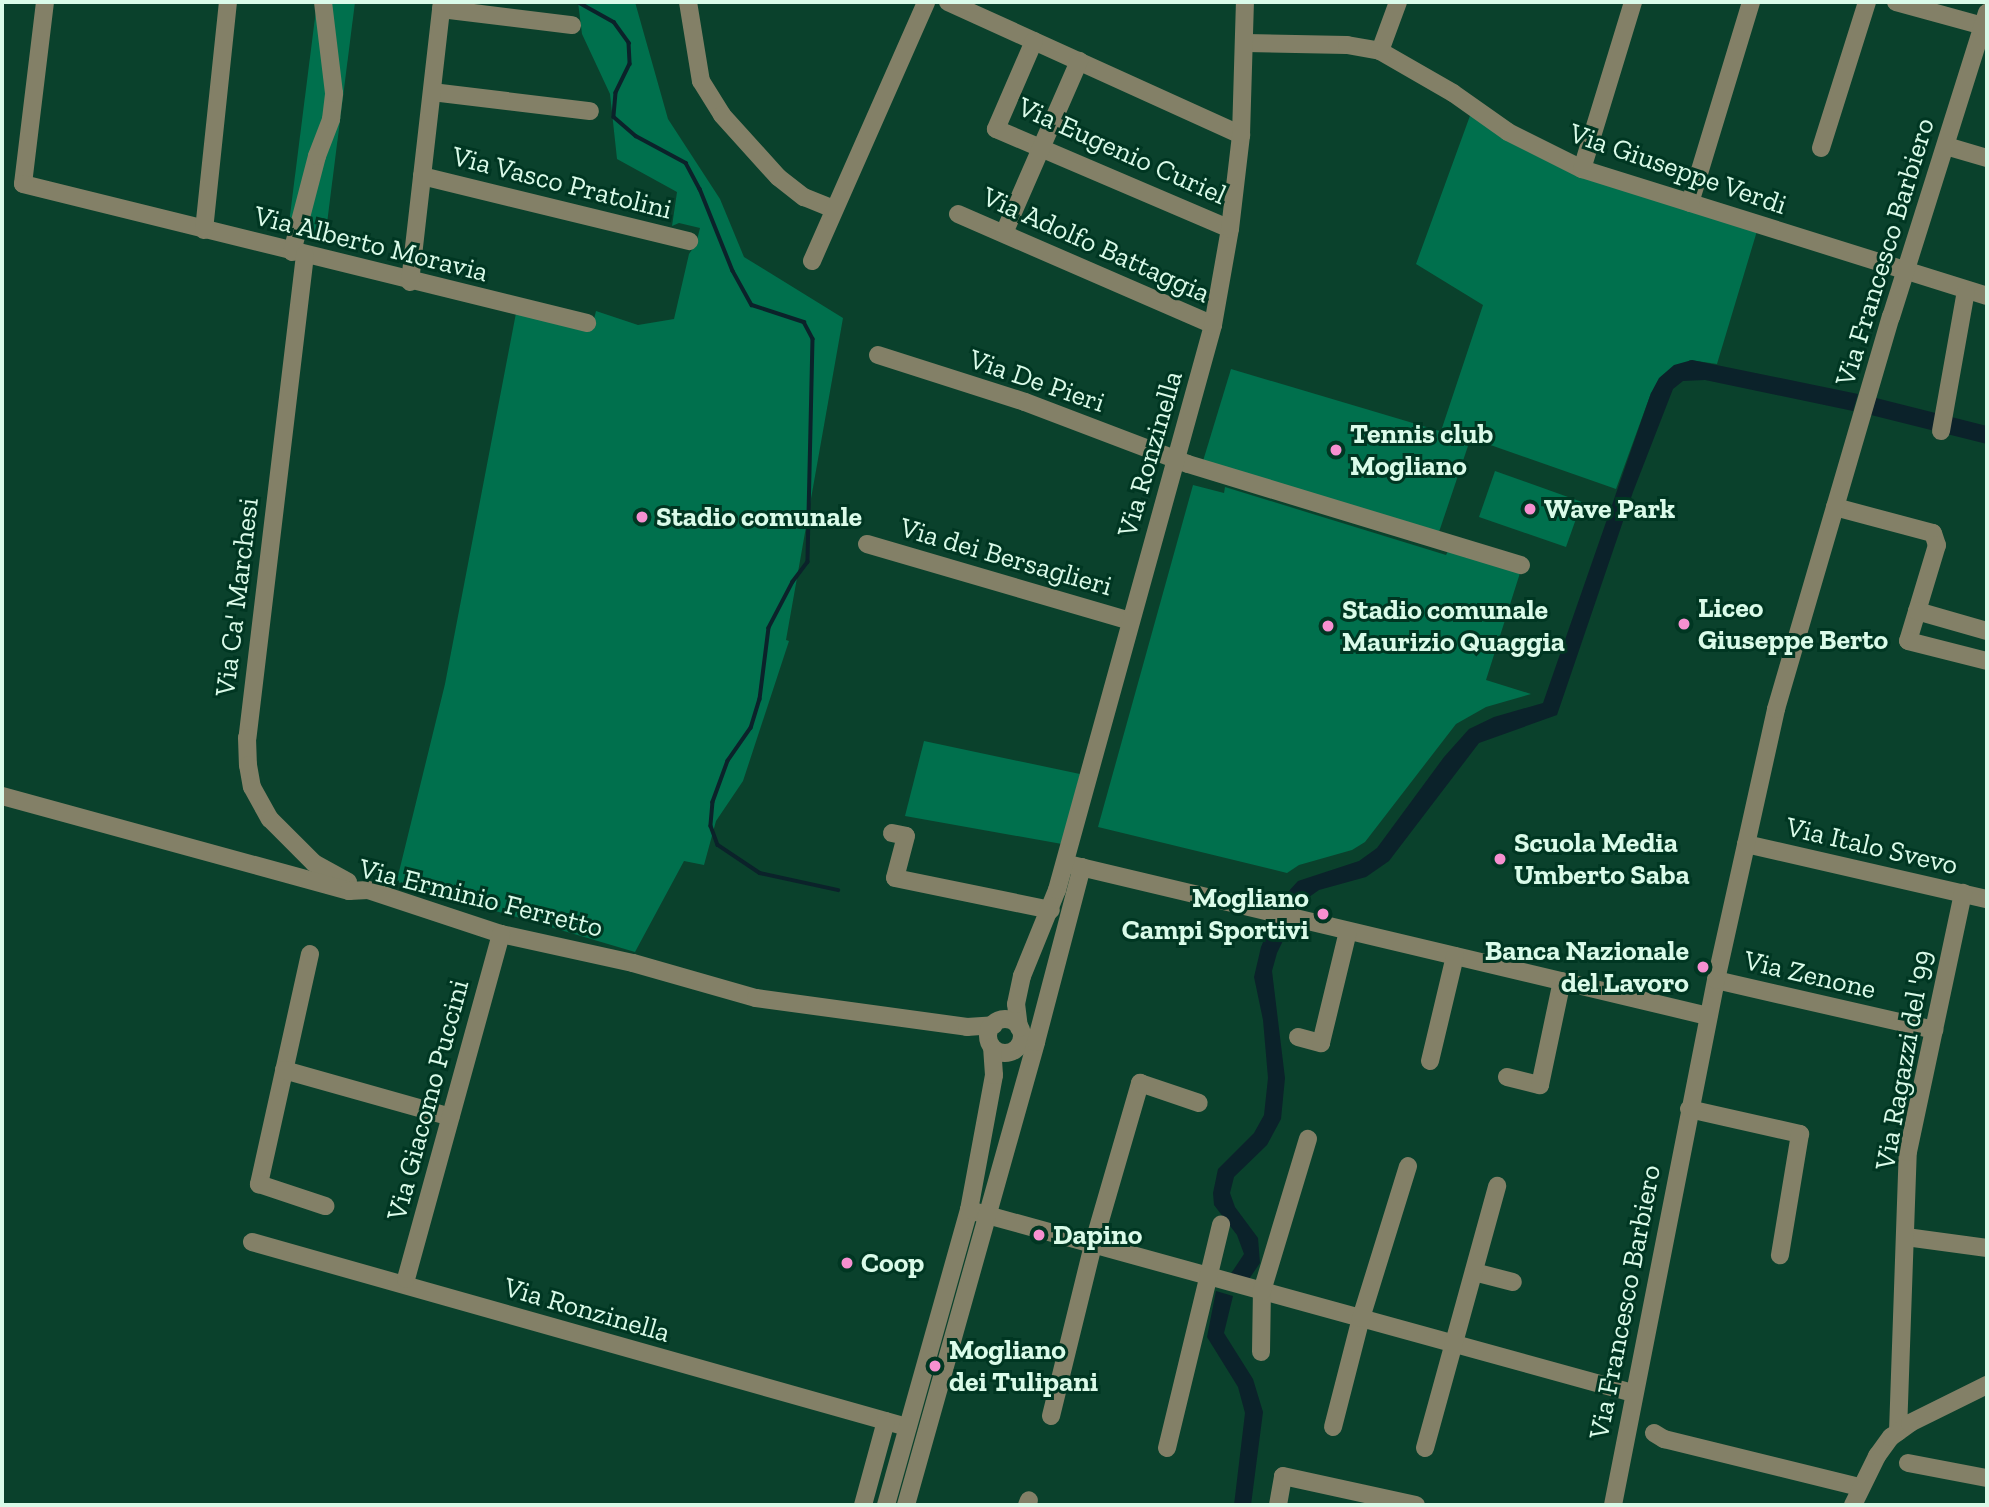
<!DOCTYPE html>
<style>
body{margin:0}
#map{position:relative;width:1989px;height:1507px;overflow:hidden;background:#0a412c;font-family:"Zilla Slab",serif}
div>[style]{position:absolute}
.green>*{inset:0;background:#00704d}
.water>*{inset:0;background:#0b222a}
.stream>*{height:3.5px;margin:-1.75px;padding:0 1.75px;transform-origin:1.75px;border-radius:1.75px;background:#0b222a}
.minor>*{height:18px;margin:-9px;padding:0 9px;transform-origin:9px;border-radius:9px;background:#838067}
.minor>.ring{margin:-9px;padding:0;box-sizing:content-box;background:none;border:18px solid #838067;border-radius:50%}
.dots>*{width:19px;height:19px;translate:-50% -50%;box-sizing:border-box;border:4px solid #003622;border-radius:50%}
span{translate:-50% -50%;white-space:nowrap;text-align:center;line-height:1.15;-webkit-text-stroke:6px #003622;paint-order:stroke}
.street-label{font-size:28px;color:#dafbe9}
.poi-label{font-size:28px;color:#dafbe9;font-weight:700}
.left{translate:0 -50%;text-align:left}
.right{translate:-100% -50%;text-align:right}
.frame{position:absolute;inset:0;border:4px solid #dafbe9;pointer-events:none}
</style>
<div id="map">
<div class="green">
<i style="clip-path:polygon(317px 2px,355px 2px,325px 239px,288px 231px)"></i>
<i style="clip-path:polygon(578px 2px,635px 2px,668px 119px,720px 199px,744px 257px,843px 318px,786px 640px,789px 641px,743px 781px,716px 821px,704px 865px,684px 861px,635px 952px,394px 881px,397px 880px,445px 684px,516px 313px,591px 331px,596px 311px,638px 325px,674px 319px,689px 254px,696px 244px,700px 228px,679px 223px,672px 226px,677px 192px,617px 159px,610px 94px,582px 34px)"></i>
<i style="clip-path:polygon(1471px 113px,1505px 136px,1757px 231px,1717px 364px,1690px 360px,1651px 393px,1616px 489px,1442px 428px,1483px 305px,1416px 264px)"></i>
<i style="clip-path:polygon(1231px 369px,1470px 440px,1439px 532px,1203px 461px)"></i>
<i style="clip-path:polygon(1495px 471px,1582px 502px,1566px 547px,1479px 517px)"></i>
<i style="clip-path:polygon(1193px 485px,1224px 493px,1225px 487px,1446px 555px,1449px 549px,1520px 573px,1486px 680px,1531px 694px,1486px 707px,1456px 724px,1365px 842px,1352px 850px,1299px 865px,1287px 873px,1098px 827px)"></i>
<i style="clip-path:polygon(924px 741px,1080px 774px,1062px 844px,905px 816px)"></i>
</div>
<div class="water">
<i style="clip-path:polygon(1692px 360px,1858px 394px,1853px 411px,1705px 380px,1683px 381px,1673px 389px,1633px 492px,1557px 715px,1479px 743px,1389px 861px,1366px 877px,1319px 890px,1302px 902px,1277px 953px,1272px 971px,1285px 1078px,1281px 1119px,1267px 1145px,1234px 1177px,1230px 1193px,1235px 1207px,1258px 1238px,1260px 1263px,1249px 1279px,1230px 1275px,1244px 1254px,1237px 1235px,1214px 1205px,1213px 1193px,1218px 1169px,1254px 1133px,1264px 1115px,1268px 1078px,1263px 1020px,1254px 977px,1261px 947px,1270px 925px,1288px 892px,1298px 881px,1359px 861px,1377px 848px,1444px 757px,1469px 729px,1494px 717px,1543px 703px,1651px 393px,1659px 378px,1674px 365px)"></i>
<i style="clip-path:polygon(1876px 398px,1987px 426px,1987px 444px,1871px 415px)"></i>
<i style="clip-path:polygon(1216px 1291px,1233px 1296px,1224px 1333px,1253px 1379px,1263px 1412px,1251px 1505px,1234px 1505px,1245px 1413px,1238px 1387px,1207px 1337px)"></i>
</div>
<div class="stream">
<i style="left:578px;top:2px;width:41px;rotate:29.1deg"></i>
<i style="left:614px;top:22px;width:26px;rotate:54deg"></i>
<i style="left:629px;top:43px;width:21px;rotate:87deg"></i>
<i style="left:630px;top:64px;width:32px;rotate:116deg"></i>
<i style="left:616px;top:93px;width:24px;rotate:95deg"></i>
<i style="left:614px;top:117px;width:29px;rotate:41deg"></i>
<i style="left:636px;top:136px;width:57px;rotate:28.4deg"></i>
<i style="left:686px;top:163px;width:30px;rotate:62deg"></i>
<i style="left:700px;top:189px;width:88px;rotate:68.1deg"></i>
<i style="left:733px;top:271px;width:39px;rotate:61deg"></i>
<i style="left:752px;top:305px;width:55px;rotate:18.1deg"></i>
<i style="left:804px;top:322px;width:19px;rotate:62deg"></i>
<i style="left:813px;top:339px;width:223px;rotate:91.3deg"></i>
<i style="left:808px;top:562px;width:25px;rotate:127deg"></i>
<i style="left:793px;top:582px;width:52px;rotate:117.6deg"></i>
<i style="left:769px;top:628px;width:72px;rotate:97.2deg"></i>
<i style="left:760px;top:699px;width:30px;rotate:107deg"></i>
<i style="left:751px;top:728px;width:40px;rotate:124.9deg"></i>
<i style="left:728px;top:761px;width:44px;rotate:110.1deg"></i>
<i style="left:713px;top:802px;width:24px;rotate:95deg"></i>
<i style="left:711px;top:826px;width:20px;rotate:70deg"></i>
<i style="left:718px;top:845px;width:50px;rotate:33.7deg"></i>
<i style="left:760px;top:873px;width:80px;rotate:12.3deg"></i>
</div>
<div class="minor">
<i style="left:45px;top:2px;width:183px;rotate:96.9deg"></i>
<i style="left:23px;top:184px;width:581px;rotate:13.84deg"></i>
<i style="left:688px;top:2px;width:80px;rotate:80.7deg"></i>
<i style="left:701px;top:81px;width:40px;rotate:58deg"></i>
<i style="left:722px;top:115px;width:84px;rotate:47.9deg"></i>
<i style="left:778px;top:177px;width:33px;rotate:38deg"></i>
<i style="left:804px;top:197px;width:31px;rotate:22deg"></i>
<i style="left:948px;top:2px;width:322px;rotate:24.4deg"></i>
<i style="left:1896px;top:2px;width:90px;rotate:15.4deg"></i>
<i style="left:441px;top:9px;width:132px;rotate:7deg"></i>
<i style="left:1034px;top:41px;width:96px;rotate:113.4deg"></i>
<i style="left:996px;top:129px;width:254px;rotate:23.1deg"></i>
<i style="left:1246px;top:43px;width:101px;rotate:1.1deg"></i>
<i style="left:1347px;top:45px;width:34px;rotate:10deg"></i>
<i style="left:1380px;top:51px;width:84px;rotate:29.9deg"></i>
<i style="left:1453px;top:93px;width:67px;rotate:35.3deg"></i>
<i style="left:1508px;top:132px;width:83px;rotate:26.6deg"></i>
<i style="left:1582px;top:169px;width:424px;rotate:17.4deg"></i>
<i style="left:1380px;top:51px;width:52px;rotate:-69.8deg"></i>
<i style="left:432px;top:92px;width:159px;rotate:6.9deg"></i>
<i style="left:1946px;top:146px;width:43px;rotate:16.3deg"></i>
<i style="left:1821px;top:148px;width:153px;rotate:-72.5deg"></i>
<i style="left:1582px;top:169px;width:175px;rotate:-73deg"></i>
<i style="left:422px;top:176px;width:275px;rotate:13.7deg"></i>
<i style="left:1690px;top:203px;width:210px;rotate:-73.1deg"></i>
<i style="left:958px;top:214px;width:278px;rotate:23.5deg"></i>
<i style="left:204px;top:230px;width:229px;rotate:-84deg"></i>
<i style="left:1004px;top:233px;width:188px;rotate:-66.4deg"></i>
<i style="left:292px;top:252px;width:99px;rotate:-75.4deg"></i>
<i style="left:317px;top:156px;width:40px;rotate:-69deg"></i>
<i style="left:331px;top:119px;width:26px;rotate:-83deg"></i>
<i style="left:334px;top:93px;width:92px;rotate:-96.9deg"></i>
<i style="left:305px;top:255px;width:486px;rotate:96.8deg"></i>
<i style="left:247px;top:738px;width:27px;rotate:88deg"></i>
<i style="left:248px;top:765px;width:22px;rotate:80deg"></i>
<i style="left:252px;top:787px;width:37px;rotate:61deg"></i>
<i style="left:270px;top:819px;width:62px;rotate:45deg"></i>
<i style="left:314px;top:863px;width:39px;rotate:29deg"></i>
<i style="left:812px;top:261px;width:283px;rotate:-66.2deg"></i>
<i style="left:410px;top:282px;width:282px;rotate:-83.5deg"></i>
<i style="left:878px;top:355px;width:154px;rotate:17.7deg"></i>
<i style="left:1025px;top:402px;width:174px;rotate:20.8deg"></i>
<i style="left:1188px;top:464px;width:348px;rotate:16.9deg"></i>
<i style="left:1941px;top:431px;width:143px;rotate:-79.9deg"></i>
<i style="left:1835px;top:507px;width:101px;rotate:14.9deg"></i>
<i style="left:1933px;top:533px;width:13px;rotate:72deg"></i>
<i style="left:1937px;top:545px;width:100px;rotate:106.8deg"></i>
<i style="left:1908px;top:641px;width:81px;rotate:14.2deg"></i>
<i style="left:867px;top:544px;width:274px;rotate:16.3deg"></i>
<i style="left:1917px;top:611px;width:73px;rotate:15.9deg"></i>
<i style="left:2px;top:796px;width:360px;rotate:15.3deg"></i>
<i style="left:349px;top:891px;width:19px;rotate:-3deg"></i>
<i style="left:368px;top:890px;width:140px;rotate:18.3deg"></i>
<i style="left:501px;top:934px;width:135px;rotate:12.4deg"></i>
<i style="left:633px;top:963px;width:128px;rotate:15.9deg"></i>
<i style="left:756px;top:998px;width:213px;rotate:7.8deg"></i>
<i style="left:967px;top:1027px;width:27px;rotate:-4deg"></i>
<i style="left:892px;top:833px;width:14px;rotate:12deg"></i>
<i style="left:906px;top:836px;width:43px;rotate:104.7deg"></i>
<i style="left:895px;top:878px;width:159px;rotate:11.6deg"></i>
<i style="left:1746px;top:844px;width:247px;rotate:12.9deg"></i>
<i style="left:1072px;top:865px;width:654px;rotate:13.36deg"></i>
<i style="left:310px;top:954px;width:236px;rotate:102.5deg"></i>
<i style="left:259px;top:1184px;width:70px;rotate:18.4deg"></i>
<i style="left:1716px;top:980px;width:224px;rotate:12.9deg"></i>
<i class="ring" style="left:988px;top:1019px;width:16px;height:16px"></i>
<i style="left:1019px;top:1028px;width:24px;rotate:-97deg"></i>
<i style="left:1016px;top:1004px;width:29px;rotate:-78deg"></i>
<i style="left:1022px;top:976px;width:93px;rotate:-67.9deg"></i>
<i style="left:1057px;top:890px;width:586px;rotate:-74.56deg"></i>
<i style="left:1213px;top:325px;width:97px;rotate:-80deg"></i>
<i style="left:1230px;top:229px;width:95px;rotate:-83.3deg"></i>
<i style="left:1241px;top:135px;width:133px;rotate:-88.3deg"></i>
<i style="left:1298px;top:1037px;width:24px;rotate:15deg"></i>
<i style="left:1321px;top:1043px;width:115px;rotate:-76.4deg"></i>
<i style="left:1430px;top:1061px;width:108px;rotate:-76.6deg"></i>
<i style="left:284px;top:1070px;width:173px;rotate:15.7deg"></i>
<i style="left:1507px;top:1077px;width:34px;rotate:14deg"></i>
<i style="left:1540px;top:1085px;width:106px;rotate:-78.1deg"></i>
<i style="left:1689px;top:1109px;width:114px;rotate:12.7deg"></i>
<i style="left:1800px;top:1134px;width:123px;rotate:99.4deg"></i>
<i style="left:969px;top:1210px;width:689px;rotate:15.41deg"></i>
<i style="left:1906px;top:1237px;width:82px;rotate:7.7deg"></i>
<i style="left:252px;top:1242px;width:681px;rotate:15.77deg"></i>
<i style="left:1474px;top:1272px;width:40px;rotate:14.4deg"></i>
<i style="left:406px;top:1279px;width:358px;rotate:-74.6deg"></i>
<i style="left:1261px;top:1352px;width:61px;rotate:-89.1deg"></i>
<i style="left:1262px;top:1291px;width:159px;rotate:-73.2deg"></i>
<i style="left:1051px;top:1416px;width:176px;rotate:-76.2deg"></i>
<i style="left:1093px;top:1245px;width:169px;rotate:-73.8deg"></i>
<i style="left:1140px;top:1083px;width:62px;rotate:18.7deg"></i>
<i style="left:1333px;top:1427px;width:113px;rotate:-75.6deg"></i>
<i style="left:1361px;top:1318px;width:159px;rotate:-72.8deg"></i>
<i style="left:1898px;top:1432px;width:280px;rotate:-88deg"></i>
<i style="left:1908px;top:1152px;width:265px;rotate:-78deg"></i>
<i style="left:1654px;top:1433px;width:12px;rotate:31deg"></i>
<i style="left:1664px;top:1439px;width:202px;rotate:13.8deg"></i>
<i style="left:1167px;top:1448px;width:230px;rotate:-76.4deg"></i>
<i style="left:1425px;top:1448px;width:272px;rotate:-74.6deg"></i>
<i style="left:1908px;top:1463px;width:80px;rotate:10.8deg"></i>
<i style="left:863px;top:1505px;width:87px;rotate:-74.7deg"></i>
<i style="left:886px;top:1505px;width:306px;rotate:-74.3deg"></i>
<i style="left:969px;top:1210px;width:137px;rotate:-79.5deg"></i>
<i style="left:994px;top:1075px;width:28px;rotate:-94deg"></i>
<i style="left:906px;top:1505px;width:481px;rotate:-74.3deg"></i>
<i style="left:1036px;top:1042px;width:181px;rotate:-75.3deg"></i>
<i style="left:1027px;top:1505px;width:5px;rotate:-68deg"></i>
<i style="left:1278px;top:1505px;width:29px;rotate:-80deg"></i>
<i style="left:1283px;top:1476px;width:136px;rotate:12.3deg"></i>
<i style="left:1613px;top:1505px;width:535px;rotate:-78.9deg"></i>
<i style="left:1716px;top:980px;width:278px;rotate:-77.5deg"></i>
<i style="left:1776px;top:709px;width:409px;rotate:-73.7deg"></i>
<i style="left:1891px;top:317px;width:319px;rotate:-72.5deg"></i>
<i style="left:1853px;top:1505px;width:55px;rotate:-63.9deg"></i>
<i style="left:1877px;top:1456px;width:24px;rotate:-54deg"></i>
<i style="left:1891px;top:1437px;width:24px;rotate:-36deg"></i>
<i style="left:1910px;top:1423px;width:86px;rotate:-26.3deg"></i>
</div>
<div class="dots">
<i style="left:1336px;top:450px;background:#f690d0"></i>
<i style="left:1530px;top:509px;background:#f690d0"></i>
<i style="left:642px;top:517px;background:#f690d0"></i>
<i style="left:1684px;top:624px;background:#f690d0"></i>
<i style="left:1328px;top:626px;background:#f690d0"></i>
<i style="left:1500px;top:859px;background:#f690d0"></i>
<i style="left:1323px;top:914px;background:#f690d0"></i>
<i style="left:1703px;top:967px;background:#f690d0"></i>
<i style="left:1039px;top:1235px;background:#f690d0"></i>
<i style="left:847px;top:1263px;background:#f690d0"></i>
<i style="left:935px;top:1366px;background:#f690d0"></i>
</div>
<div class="street-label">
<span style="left:1122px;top:151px;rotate:24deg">Via Eugenio Curiel</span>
<span style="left:1678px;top:169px;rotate:19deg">Via Giuseppe Verdi</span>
<span style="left:562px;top:183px;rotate:14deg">Via Vasco Pratolini</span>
<span style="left:371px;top:244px;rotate:14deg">Via Alberto Moravia</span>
<span style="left:1096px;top:245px;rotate:24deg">Via Adolfo Battaggia</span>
<span style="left:1885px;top:252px;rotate:-73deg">Via Francesco Barbiero</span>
<span style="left:1037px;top:381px;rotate:19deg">Via De Pieri</span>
<span style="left:1150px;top:454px;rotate:-74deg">Via Ronzinella</span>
<span style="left:1006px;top:557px;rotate:16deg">Via dei Bersaglieri</span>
<span style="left:237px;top:597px;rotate:-83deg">Via Ca' Marchesi</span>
<span style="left:1872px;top:846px;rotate:13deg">Via Italo Svevo</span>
<span style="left:481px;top:898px;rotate:14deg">Via Erminio Ferretto</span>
<span style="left:1810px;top:975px;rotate:13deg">Via Zenone</span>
<span style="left:1904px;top:1060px;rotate:-80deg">Via Ragazzi del '99</span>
<span style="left:428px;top:1100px;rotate:-75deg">Via Giacomo Puccini</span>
<span style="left:1625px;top:1302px;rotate:-79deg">Via Francesco Barbiero</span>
<span style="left:587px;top:1310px;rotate:16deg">Via Ronzinella</span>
</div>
<div class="poi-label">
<span class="left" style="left:1350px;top:450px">Tennis club<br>Mogliano</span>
<span class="left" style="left:1544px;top:509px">Wave Park</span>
<span class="left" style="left:656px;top:517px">Stadio comunale</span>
<span class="left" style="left:1698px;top:624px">Liceo<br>Giuseppe Berto</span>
<span class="left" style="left:1342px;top:626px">Stadio comunale<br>Maurizio Quaggia</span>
<span class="left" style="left:1514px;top:859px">Scuola Media<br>Umberto Saba</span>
<span class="right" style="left:1309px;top:914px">Mogliano<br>Campi Sportivi</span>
<span class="right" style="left:1689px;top:967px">Banca Nazionale<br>del Lavoro</span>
<span class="left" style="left:1053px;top:1235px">Dapino</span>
<span class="left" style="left:861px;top:1263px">Coop</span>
<span class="left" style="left:949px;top:1366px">Mogliano<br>dei Tulipani</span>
</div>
<div class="frame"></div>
</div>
